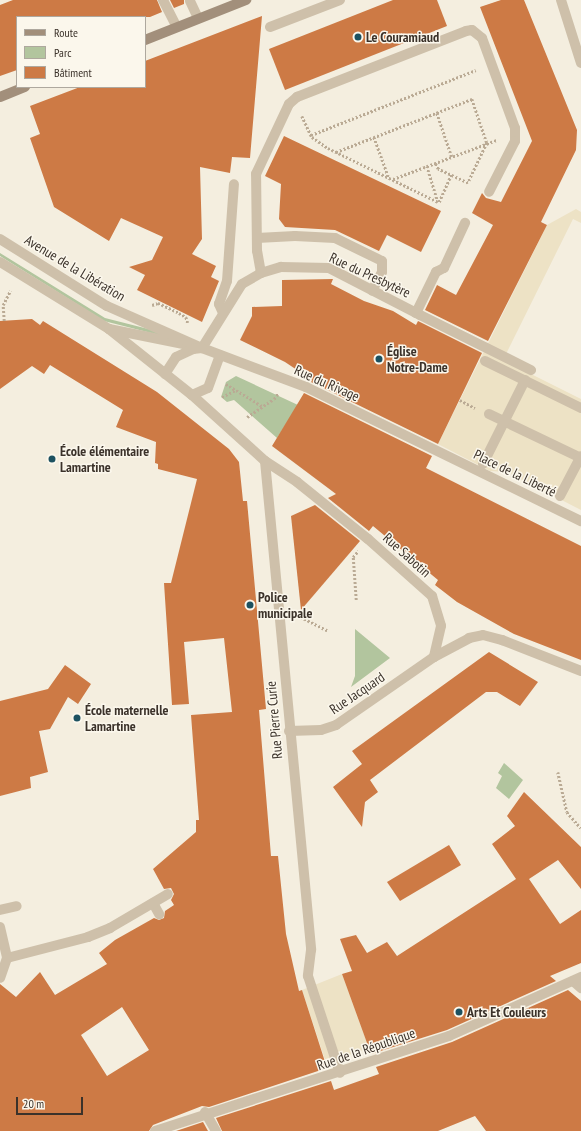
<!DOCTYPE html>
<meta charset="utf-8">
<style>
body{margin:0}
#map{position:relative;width:581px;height:1131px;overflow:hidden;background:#f4eedf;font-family:"PT Sans Narrow",sans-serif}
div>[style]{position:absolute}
.green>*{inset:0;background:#b2c59e}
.plaza>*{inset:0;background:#ede2c5}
.building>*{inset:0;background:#cd7a45}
.path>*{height:2.5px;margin-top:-1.25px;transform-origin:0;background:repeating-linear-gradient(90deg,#baaa94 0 2px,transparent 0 4px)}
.service>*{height:10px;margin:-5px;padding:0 5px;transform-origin:5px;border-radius:5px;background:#cec0aa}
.pedestrian>*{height:10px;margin:-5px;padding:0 5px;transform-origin:5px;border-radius:5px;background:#cec0aa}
.minor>*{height:10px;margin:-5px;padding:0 5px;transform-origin:5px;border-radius:5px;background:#cec0aa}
.secondary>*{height:10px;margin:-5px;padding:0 5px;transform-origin:5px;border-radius:5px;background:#a28f7b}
.dots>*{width:11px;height:11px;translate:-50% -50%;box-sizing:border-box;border:2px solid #fbf7ec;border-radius:50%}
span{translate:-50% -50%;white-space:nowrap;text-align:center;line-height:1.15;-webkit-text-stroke:3px #fbf7ec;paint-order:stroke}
.poi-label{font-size:14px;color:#3b322a;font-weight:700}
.left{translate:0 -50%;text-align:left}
.street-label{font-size:14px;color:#3b322a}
.legend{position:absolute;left:16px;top:16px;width:130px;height:72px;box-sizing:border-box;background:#fbf7ec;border:1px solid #aea89e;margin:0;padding:5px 7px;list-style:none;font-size:12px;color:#3b322a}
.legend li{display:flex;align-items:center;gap:8px;height:20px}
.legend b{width:20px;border:1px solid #aea89e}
.scale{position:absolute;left:16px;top:1097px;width:67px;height:18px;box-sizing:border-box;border:2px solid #3b322a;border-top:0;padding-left:5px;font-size:12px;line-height:14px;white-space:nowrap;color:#3b322a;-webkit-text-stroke:3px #fbf7ec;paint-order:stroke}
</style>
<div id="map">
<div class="green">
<i style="clip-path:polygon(0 253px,105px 318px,164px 333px,163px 336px,104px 321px,0 256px)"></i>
<i style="clip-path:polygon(236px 376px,298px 405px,277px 438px,234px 400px,227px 402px,221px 397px,226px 382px)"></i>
<i style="clip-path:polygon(355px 629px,390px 658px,351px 687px,355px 676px)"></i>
<i style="clip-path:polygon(504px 763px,523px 780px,509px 799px,496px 788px,502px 776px,498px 773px)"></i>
</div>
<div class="plaza">
<i style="clip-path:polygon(576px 209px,581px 212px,581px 223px,573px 219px,503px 360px,581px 399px,581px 510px,507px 472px,490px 471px,438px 444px,547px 225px)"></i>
<i style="clip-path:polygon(342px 974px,369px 1048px,326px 1063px,302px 990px)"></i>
</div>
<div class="building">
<i style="clip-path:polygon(13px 0,157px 0,162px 12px,150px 17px,17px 17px,17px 70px,0 76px,0 5px)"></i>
<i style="clip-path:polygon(170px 0,184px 0,184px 4px,174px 8px)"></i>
<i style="clip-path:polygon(393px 0,437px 0,447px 26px,285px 90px,269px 49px)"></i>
<i style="clip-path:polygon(501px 0,524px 0,577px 130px,576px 150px,541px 222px,547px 225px,488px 341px,425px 310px,437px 285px,456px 295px,493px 225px,472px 213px,482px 193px,486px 198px,501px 202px,532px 141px,480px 7px)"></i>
<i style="clip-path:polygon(262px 16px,250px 158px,232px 157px,230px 173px,200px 167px,202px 239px,192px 254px,216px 266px,211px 277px,219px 281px,202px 322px,137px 290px,145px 275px,129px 267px,152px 260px,163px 237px,121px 218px,109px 241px,54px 207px,30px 138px,40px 134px,30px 106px,80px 87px,145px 87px,145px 61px)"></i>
<i style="clip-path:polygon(284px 136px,441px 211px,421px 252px,387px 235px,379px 251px,335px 230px,285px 227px,279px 219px,281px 184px,265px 176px)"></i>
<i style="clip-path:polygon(333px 279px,331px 284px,364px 301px,393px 311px,416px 325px,418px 321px,482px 353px,438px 444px,311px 382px,312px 380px,285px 362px,240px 340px,252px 316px,252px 307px,282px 306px,282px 280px)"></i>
<i style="clip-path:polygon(evenodd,32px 319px,40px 325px,43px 321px,157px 392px,229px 449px,239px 462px,243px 501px,247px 501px,266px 709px,259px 710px,271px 856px,278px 856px,286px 934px,299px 991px,302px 990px,327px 1068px,209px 1107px,202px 1106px,153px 1125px,149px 1131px,0 1131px,0 984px,16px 997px,40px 972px,55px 995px,107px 964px,99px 953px,115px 940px,154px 918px,159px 920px,164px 918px,165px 911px,174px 905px,171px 900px,174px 894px,171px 888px,164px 889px,153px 869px,196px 832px,196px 820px,199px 820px,191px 715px,232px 712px,224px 638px,184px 642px,189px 704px,172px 705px,164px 583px,171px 583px,197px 479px,158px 469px,158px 464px,155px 463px,156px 442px,116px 427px,123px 410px,50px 365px,44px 374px,32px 366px,0 389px,0 321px,32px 319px,122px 1007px,149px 1050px,107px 1076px,81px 1035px,122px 1007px)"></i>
<i style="clip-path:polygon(304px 393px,432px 456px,426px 468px,581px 546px,581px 660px,514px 634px,457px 602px,435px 585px,438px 580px,373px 526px,369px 531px,328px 498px,336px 494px,272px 446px)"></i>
<i style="clip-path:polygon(315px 505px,360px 541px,301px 610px,291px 516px)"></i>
<i style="clip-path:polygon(489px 652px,538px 682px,520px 706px,497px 692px,486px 692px,370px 780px,378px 792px,365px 802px,362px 827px,333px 787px,362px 764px,352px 751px)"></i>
<i style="clip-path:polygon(65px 665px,91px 684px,78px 704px,68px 697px,50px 729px,39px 731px,48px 772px,30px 777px,31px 788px,0 796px,0 701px,48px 689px)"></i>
<i style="clip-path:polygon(524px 792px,581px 847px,581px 889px,558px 860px,529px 879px,560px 924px,581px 910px,581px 963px,550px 976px,556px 981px,447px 1030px,371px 1054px,342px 974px,352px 971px,340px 939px,356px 935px,367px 953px,387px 942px,397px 956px,516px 879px,492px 844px,515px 826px,507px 816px)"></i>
<i style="clip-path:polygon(449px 845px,461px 865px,400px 901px,387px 882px)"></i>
<i style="clip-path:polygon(568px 990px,581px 1001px,581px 1131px,486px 1131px,475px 1116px,438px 1131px,222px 1131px,216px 1118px,331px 1081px,334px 1090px,379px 1074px,376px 1067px,452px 1042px)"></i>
<i style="clip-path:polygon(203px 1122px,208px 1131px,176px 1131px)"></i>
</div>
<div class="path">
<i style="left:437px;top:113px;width:46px;rotate:71.2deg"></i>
<i style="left:302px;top:116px;width:23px;rotate:65deg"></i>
<i style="left:312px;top:137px;width:19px;rotate:35deg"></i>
<i style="left:328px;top:148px;width:123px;rotate:26.1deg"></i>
<i style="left:311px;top:135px;width:177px;rotate:-21.5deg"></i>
<i style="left:374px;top:137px;width:44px;rotate:69.9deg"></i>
<i style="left:336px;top:152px;width:146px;rotate:-21.3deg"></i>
<i style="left:472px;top:99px;width:46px;rotate:71.2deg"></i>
<i style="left:487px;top:143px;width:44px;rotate:115.4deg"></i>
<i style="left:468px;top:183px;width:33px;rotate:-155deg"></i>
<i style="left:438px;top:169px;width:7px;rotate:-117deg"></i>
<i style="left:427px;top:166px;width:38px;rotate:73deg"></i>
<i style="left:393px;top:179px;width:111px;rotate:-20.6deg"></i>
<i style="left:439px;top:202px;width:30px;rotate:-66deg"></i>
<i style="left:152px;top:305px;width:6px;rotate:-18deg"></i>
<i style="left:158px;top:303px;width:23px;rotate:25deg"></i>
<i style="left:179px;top:313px;width:8px;rotate:30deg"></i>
<i style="left:186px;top:317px;width:6px;rotate:72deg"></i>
<i style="left:4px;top:321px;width:16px;rotate:-94deg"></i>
<i style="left:3px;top:305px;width:16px;rotate:-63deg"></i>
<i style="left:226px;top:384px;width:42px;rotate:31.4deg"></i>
<i style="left:222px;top:397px;width:16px;rotate:-27deg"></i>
<i style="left:460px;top:400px;width:17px;rotate:28deg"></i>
<i style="left:247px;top:417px;width:32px;rotate:-34deg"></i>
<i style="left:274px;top:399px;width:7px;rotate:-56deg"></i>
<i style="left:356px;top:600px;width:43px;rotate:-94deg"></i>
<i style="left:353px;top:557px;width:8px;rotate:-50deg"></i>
<i style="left:297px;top:615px;width:34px;rotate:27deg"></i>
<i style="left:558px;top:772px;width:41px;rotate:77.3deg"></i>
<i style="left:567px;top:812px;width:21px;rotate:49deg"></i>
</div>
<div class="service">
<i style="left:163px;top:0;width:30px;rotate:63deg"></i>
<i style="left:190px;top:1px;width:19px;rotate:65deg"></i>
<i style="left:270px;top:27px;width:75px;rotate:-21.1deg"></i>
<i style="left:257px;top:238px;width:38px;rotate:-3deg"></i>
<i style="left:295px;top:236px;width:40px;rotate:2.9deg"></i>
<i style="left:335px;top:238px;width:52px;rotate:26.1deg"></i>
<i style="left:382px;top:261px;width:11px;rotate:90deg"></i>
<i style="left:382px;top:272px;width:21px;rotate:118deg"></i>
<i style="left:261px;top:273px;width:22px;rotate:-100deg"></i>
<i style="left:257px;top:251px;width:77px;rotate:-90.7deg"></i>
<i style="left:256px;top:174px;width:77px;rotate:-64.8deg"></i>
<i style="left:289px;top:104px;width:11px;rotate:-41deg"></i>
<i style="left:297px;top:97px;width:181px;rotate:-21.3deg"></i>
<i style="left:466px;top:31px;width:6px;rotate:-9deg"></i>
<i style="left:472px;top:30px;width:13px;rotate:39deg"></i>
<i style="left:482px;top:38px;width:96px;rotate:69.9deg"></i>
<i style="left:515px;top:128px;width:13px;rotate:90deg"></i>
<i style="left:515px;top:141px;width:57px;rotate:117deg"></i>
<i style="left:223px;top:313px;width:10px;rotate:-114deg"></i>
<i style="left:219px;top:304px;width:24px;rotate:-71deg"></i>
<i style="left:227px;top:281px;width:97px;rotate:-85.9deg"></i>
<i style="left:416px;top:313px;width:46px;rotate:-64deg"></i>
<i style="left:436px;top:272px;width:9px;rotate:-27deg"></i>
<i style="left:444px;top:268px;width:50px;rotate:-65deg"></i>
<i style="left:420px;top:315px;width:124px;rotate:26.4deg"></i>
<i style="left:109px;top:329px;width:86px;rotate:11.4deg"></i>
<i style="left:153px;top:903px;width:13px;rotate:61deg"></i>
<i style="left:0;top:910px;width:17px;rotate:-13deg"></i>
<i style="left:7px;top:958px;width:84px;rotate:-14.5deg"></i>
<i style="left:88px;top:937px;width:24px;rotate:-22deg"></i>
<i style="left:110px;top:928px;width:67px;rotate:-30.4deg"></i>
</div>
<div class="pedestrian">
<i style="left:485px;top:361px;width:107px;rotate:26.1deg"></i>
<i style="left:489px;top:414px;width:102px;rotate:25.6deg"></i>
<i style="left:483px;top:464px;width:94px;rotate:-63.4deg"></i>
<i style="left:560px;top:496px;width:45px;rotate:-62.3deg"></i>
<i style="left:308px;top:976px;width:102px;rotate:71.7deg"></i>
<i style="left:573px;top:981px;width:11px;rotate:41deg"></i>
<i style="left:205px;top:1112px;width:22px;rotate:60deg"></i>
<i style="left:155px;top:1131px;width:309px;rotate:-17.9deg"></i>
<i style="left:449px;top:1036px;width:145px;rotate:-24.1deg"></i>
</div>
<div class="minor">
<i style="left:561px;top:0;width:66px;rotate:72.4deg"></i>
<i style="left:0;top:239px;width:126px;rotate:32.1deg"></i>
<i style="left:107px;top:306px;width:104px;rotate:23.9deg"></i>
<i style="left:202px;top:348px;width:111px;rotate:20.6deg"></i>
<i style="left:306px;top:387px;width:306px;rotate:26deg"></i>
<i style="left:0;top:262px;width:128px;rotate:31.6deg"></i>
<i style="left:109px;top:329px;width:106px;rotate:38.5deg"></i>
<i style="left:192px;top:395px;width:98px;rotate:42.1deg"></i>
<i style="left:265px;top:461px;width:38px;rotate:33deg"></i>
<i style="left:297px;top:482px;width:91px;rotate:38.8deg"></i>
<i style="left:368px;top:539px;width:86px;rotate:41.7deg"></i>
<i style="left:432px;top:596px;width:31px;rotate:73deg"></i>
<i style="left:441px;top:626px;width:32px;rotate:103deg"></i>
<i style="left:202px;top:348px;width:75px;rotate:-58deg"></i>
<i style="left:242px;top:284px;width:22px;rotate:-30deg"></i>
<i style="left:261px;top:273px;width:21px;rotate:-17deg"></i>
<i style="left:281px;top:267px;width:48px;rotate:1.2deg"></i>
<i style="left:329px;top:268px;width:102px;rotate:27.3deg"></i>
<i style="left:165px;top:374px;width:20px;rotate:-57deg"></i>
<i style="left:176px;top:357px;width:19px;rotate:-25deg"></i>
<i style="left:193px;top:349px;width:9px;rotate:-6deg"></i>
<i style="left:192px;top:395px;width:17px;rotate:-24deg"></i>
<i style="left:208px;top:388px;width:35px;rotate:-70deg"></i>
<i style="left:265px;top:461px;width:491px;rotate:84.6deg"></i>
<i style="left:311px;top:950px;width:26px;rotate:97deg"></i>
<i style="left:289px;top:731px;width:32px;rotate:-2deg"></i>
<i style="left:321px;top:730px;width:16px;rotate:-18deg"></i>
<i style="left:336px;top:725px;width:119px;rotate:-34.8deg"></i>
<i style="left:434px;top:657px;width:40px;rotate:-28deg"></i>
<i style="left:469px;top:638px;width:14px;rotate:-12deg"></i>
<i style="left:483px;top:635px;width:20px;rotate:15deg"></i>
<i style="left:502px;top:640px;width:85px;rotate:21.4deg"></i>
<i style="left:0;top:927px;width:32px;rotate:77deg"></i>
<i style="left:7px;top:958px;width:21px;rotate:109deg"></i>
</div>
<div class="secondary">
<i style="left:145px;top:40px;width:109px;rotate:-21.6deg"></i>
<i style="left:0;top:97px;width:27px;rotate:-22deg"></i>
</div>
<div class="dots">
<i style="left:358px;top:37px;background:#1c5160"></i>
<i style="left:379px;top:359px;background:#1c5160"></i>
<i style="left:52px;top:459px;background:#1c5160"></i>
<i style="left:250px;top:605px;background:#1c5160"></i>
<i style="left:77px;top:718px;background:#1c5160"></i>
<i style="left:459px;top:1012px;background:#1c5160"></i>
</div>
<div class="poi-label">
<span class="left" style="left:366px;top:37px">Le Couramiaud</span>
<span class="left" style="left:387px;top:359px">Église<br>Notre-Dame</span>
<span class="left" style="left:60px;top:459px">École élémentaire<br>Lamartine</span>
<span class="left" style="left:258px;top:605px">Police<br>municipale</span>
<span class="left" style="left:85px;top:718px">École maternelle<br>Lamartine</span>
<span class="left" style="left:467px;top:1012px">Arts Et Couleurs</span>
</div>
<div class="street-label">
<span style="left:75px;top:268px;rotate:31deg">Avenue de la Libération</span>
<span style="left:370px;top:275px;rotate:25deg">Rue du Presbytère</span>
<span style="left:327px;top:383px;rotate:24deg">Rue du Rivage</span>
<span style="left:515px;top:473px;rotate:26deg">Place de la Liberté</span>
<span style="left:407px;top:555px;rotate:42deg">Rue Sabotin</span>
<span style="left:357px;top:693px;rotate:-34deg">Rue Jacquard</span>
<span style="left:274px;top:720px;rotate:-95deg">Rue Pierre Curie</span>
<span style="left:366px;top:1049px;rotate:-19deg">Rue de la République</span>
</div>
<ul class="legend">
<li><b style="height:5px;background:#a28f7b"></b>Route</li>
<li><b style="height:11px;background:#b2c59e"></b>Parc</li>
<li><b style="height:11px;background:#cd7a45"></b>Bâtiment</li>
</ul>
<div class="scale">20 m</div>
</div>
